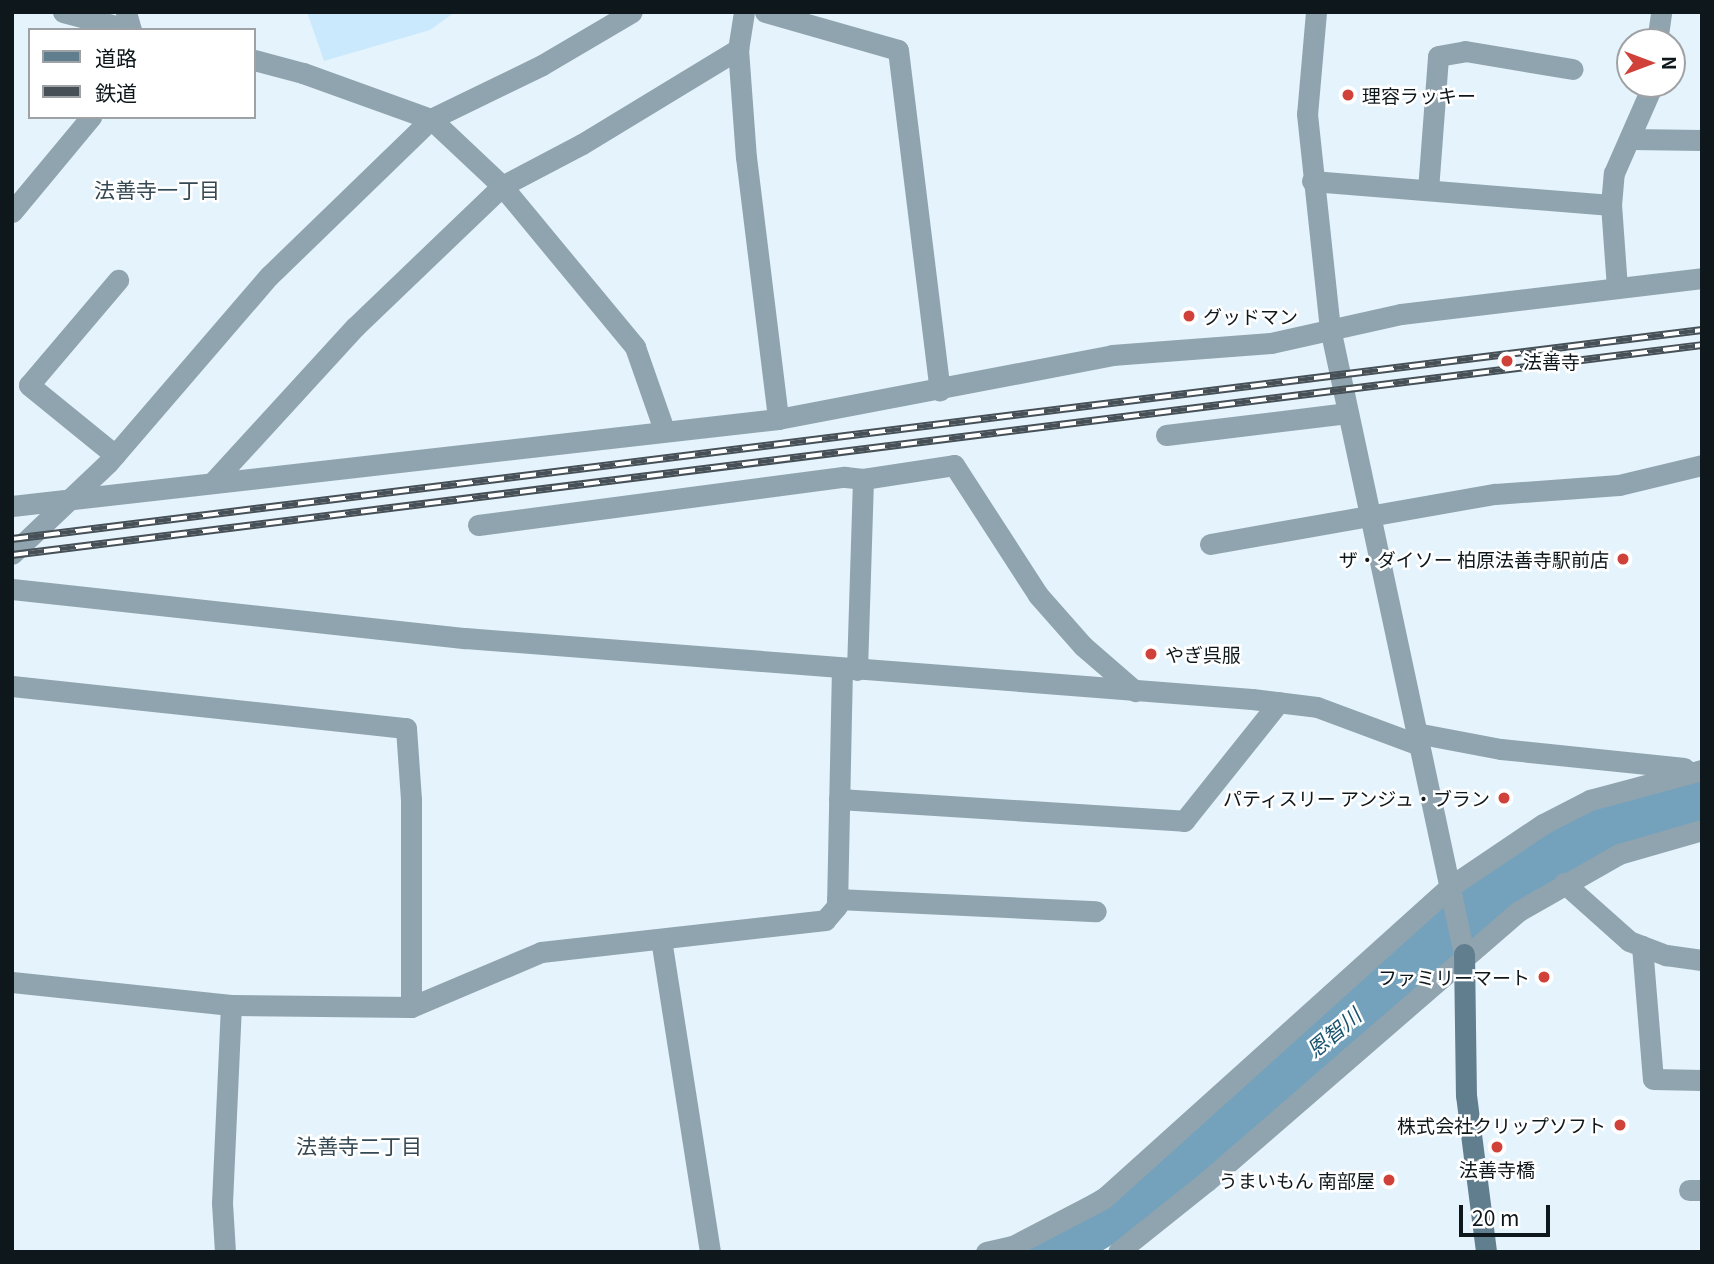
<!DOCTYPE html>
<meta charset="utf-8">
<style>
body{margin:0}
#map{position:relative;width:1714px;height:1264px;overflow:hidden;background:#e5f3fc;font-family:Georgia,"Noto Sans JP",serif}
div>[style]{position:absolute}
.built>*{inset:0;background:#cae9fc}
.river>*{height:54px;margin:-27px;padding:0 27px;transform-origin:27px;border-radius:27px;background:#74a2bc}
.street>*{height:21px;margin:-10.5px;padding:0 10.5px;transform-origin:10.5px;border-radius:10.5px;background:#90a4af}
.secondary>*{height:21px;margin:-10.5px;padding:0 10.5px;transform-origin:10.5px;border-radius:10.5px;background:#617e8f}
.rail>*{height:8px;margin-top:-4px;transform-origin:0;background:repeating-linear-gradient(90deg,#fff 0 16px,#465056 0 32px);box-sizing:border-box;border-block:2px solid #465056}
.dots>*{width:19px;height:19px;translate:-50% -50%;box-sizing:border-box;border:4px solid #fff;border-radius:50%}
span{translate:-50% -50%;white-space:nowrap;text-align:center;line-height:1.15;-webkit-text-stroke:5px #fff;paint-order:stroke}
.poi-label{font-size:19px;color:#0e171c}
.left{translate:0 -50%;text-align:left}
.right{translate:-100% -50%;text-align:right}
.neighbourhood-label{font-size:21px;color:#354954}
.water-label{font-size:21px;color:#17526d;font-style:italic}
.frame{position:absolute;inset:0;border:14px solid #0e171c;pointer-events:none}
.legend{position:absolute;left:28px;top:28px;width:228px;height:91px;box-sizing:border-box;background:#fff;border:2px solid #9fa2a4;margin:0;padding:9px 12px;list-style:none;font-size:21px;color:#0e171c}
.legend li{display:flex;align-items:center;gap:14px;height:35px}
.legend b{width:35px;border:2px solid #9fa2a4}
.north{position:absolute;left:1616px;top:28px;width:70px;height:70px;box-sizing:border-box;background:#fff;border:2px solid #9fa2a4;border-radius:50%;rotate:90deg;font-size:19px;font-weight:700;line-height:28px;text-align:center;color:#0e171c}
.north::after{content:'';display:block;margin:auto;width:24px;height:32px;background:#d04239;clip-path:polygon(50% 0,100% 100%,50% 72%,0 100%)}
.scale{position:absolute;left:1459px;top:1205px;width:91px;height:32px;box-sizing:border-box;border:4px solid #0e171c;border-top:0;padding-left:9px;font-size:21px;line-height:24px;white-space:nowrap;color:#0e171c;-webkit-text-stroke:5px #fff;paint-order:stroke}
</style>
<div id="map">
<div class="built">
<i style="clip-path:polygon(307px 12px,455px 12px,430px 30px,324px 61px)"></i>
</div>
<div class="river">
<i style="left:1048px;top:1252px;width:98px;rotate:-31.3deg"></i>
<i style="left:1132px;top:1201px;width:540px;rotate:-39.97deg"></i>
<i style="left:1546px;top:854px;width:94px;rotate:-25.2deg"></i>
<i style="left:1631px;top:814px;width:72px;rotate:-9.6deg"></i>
</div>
<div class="street">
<i style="left:63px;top:12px;width:70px;rotate:14.8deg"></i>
<i style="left:131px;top:30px;width:19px;rotate:-106deg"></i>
<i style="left:744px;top:12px;width:37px;rotate:99deg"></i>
<i style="left:738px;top:49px;width:108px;rotate:85.8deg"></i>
<i style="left:746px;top:157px;width:264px;rotate:83deg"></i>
<i style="left:765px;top:12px;width:138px;rotate:15.9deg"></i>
<i style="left:898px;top:50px;width:343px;rotate:83deg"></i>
<i style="left:1316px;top:12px;width:102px;rotate:95deg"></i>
<i style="left:1307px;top:114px;width:215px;rotate:83.9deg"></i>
<i style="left:1330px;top:328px;width:640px;rotate:77.92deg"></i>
<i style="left:1657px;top:42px;width:30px;rotate:-82deg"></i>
<i style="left:254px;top:60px;width:51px;rotate:14.9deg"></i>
<i style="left:303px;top:73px;width:136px;rotate:19.8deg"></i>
<i style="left:431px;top:119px;width:98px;rotate:43.3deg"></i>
<i style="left:502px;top:186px;width:209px;rotate:50.4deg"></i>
<i style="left:635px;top:347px;width:88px;rotate:70.7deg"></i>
<i style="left:1630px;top:139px;width:72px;rotate:0.8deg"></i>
<i style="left:1312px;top:181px;width:300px;rotate:4.6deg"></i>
<i style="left:1428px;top:190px;width:134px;rotate:-85.7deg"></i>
<i style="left:1438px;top:56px;width:27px;rotate:-10deg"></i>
<i style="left:1465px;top:51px;width:109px;rotate:9.5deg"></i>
<i style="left:12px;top:212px;width:124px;rotate:-50.3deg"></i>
<i style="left:1617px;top:288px;width:83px;rotate:-94.1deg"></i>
<i style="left:1611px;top:205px;width:32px;rotate:-85deg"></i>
<i style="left:1614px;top:173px;width:97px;rotate:-66.3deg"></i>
<i style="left:1166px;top:435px;width:183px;rotate:-6.9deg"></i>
<i style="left:115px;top:455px;width:111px;rotate:-140.9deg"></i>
<i style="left:29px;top:385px;width:138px;rotate:-49.7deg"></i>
<i style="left:212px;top:483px;width:212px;rotate:-47.5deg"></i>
<i style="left:355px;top:327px;width:204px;rotate:-43.8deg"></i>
<i style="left:502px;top:186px;width:90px;rotate:-27.7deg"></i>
<i style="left:582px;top:144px;width:183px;rotate:-31.3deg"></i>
<i style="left:12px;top:506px;width:771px;rotate:-6.48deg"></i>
<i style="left:778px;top:419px;width:340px;rotate:-10.8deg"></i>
<i style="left:1112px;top:355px;width:159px;rotate:-4.3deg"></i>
<i style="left:1271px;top:343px;width:133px;rotate:-12.6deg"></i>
<i style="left:1401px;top:314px;width:303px;rotate:-6.8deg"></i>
<i style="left:478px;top:525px;width:370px;rotate:-7.5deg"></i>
<i style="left:845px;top:477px;width:18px;rotate:6deg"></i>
<i style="left:1210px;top:544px;width:289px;rotate:-10deg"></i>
<i style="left:1495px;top:494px;width:124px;rotate:-4.2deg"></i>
<i style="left:1619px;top:485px;width:85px;rotate:-13.5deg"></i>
<i style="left:12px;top:554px;width:132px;rotate:-43.5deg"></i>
<i style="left:108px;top:463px;width:247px;rotate:-49.3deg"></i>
<i style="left:269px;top:276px;width:226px;rotate:-44.1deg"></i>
<i style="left:431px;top:119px;width:123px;rotate:-25.9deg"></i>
<i style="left:542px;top:65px;width:104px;rotate:-30.5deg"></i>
<i style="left:12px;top:589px;width:456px;rotate:6.2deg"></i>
<i style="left:465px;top:638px;width:789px;rotate:4.43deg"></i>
<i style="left:1252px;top:699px;width:65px;rotate:7deg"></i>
<i style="left:1317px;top:707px;width:109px;rotate:20.4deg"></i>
<i style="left:857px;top:670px;width:191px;rotate:-88.2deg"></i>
<i style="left:863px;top:479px;width:92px;rotate:-8.7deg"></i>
<i style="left:954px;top:465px;width:155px;rotate:57.1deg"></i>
<i style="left:1038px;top:595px;width:68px;rotate:48.6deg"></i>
<i style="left:1083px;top:646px;width:69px;rotate:40.9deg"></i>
<i style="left:12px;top:686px;width:396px;rotate:6.1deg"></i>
<i style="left:406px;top:728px;width:71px;rotate:86deg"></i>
<i style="left:411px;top:799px;width:208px;rotate:90deg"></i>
<i style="left:1416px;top:733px;width:86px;rotate:10.7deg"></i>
<i style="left:1501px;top:749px;width:184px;rotate:5.9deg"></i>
<i style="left:839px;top:799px;width:346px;rotate:3.6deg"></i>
<i style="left:1184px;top:821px;width:152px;rotate:-51.4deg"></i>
<i style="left:1564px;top:883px;width:87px;rotate:41.7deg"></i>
<i style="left:1629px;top:941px;width:40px;rotate:21deg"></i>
<i style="left:1666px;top:955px;width:36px;rotate:8deg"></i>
<i style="left:837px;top:899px;width:259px;rotate:2.7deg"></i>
<i style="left:661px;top:939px;width:317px;rotate:81.1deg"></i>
<i style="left:1642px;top:946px;width:133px;rotate:85.3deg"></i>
<i style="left:1653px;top:1079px;width:49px;rotate:1.2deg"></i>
<i style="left:12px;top:982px;width:220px;rotate:6deg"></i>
<i style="left:231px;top:1005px;width:180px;rotate:0.6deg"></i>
<i style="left:411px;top:1007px;width:141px;rotate:-22.9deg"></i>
<i style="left:541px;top:952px;width:286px;rotate:-6.4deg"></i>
<i style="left:825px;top:920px;width:18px;rotate:-49deg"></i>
<i style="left:837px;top:906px;width:237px;rotate:-88.8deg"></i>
<i style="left:1689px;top:1190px;width:13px"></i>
<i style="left:225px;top:1252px;width:49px;rotate:-93.5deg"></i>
<i style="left:222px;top:1203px;width:198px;rotate:-87.4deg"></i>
<i style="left:986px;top:1252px;width:28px;rotate:-13deg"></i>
<i style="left:1013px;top:1246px;width:102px;rotate:-27.6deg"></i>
<i style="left:1103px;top:1199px;width:468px;rotate:-42deg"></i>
<i style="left:1451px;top:886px;width:111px;rotate:-34deg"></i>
<i style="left:1543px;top:824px;width:53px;rotate:-27.1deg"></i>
<i style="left:1590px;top:800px;width:116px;rotate:-15deg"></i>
<i style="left:1118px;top:1252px;width:114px;rotate:-38.6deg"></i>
<i style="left:1207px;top:1181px;width:413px;rotate:-40.9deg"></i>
<i style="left:1519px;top:911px;width:115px;rotate:-29.7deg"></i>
<i style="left:1619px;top:854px;width:86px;rotate:-16.1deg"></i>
</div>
<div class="secondary">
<i style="left:1464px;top:954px;width:141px;rotate:89.2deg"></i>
<i style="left:1466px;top:1095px;width:158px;rotate:82.7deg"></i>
</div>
<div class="rail">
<i style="left:12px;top:539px;width:1703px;rotate:-7.05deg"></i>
<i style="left:12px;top:555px;width:1703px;rotate:-7.08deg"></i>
</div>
<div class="dots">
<i style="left:1348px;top:95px;background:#d04239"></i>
<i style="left:1189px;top:316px;background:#d04239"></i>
<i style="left:1507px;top:361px;background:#d04239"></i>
<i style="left:1623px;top:559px;background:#d04239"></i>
<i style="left:1151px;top:654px;background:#d04239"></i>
<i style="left:1504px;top:798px;background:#d04239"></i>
<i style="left:1544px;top:977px;background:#d04239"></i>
<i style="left:1620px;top:1125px;background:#d04239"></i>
<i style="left:1497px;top:1147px;background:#d04239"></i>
<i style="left:1389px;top:1180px;background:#d04239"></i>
</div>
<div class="poi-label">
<span class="left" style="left:1362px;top:95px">理容ラッキー</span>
<span class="left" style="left:1203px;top:316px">グッドマン</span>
<span class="left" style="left:1523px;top:361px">法善寺</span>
<span class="right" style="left:1609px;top:559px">ザ・ダイソー 柏原法善寺駅前店</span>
<span class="left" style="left:1165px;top:654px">やぎ呉服</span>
<span class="right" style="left:1490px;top:798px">パティスリー アンジュ・ブラン</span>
<span class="right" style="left:1530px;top:977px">ファミリーマート</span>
<span class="right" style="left:1606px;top:1125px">株式会社クリップソフト</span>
<span style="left:1497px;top:1169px">法善寺橋</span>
<span class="right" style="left:1375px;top:1180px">うまいもん 南部屋</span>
</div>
<div class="neighbourhood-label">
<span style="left:157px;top:189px">法善寺一丁目</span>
<span style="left:359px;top:1145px">法善寺二丁目</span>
</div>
<div class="water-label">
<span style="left:1333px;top:1032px;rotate:-40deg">恩智川</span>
</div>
<div class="frame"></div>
<ul class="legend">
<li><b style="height:9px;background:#617e8f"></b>道路</li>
<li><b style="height:9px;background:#465056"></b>鉄道</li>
</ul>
<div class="north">N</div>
<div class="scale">20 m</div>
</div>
